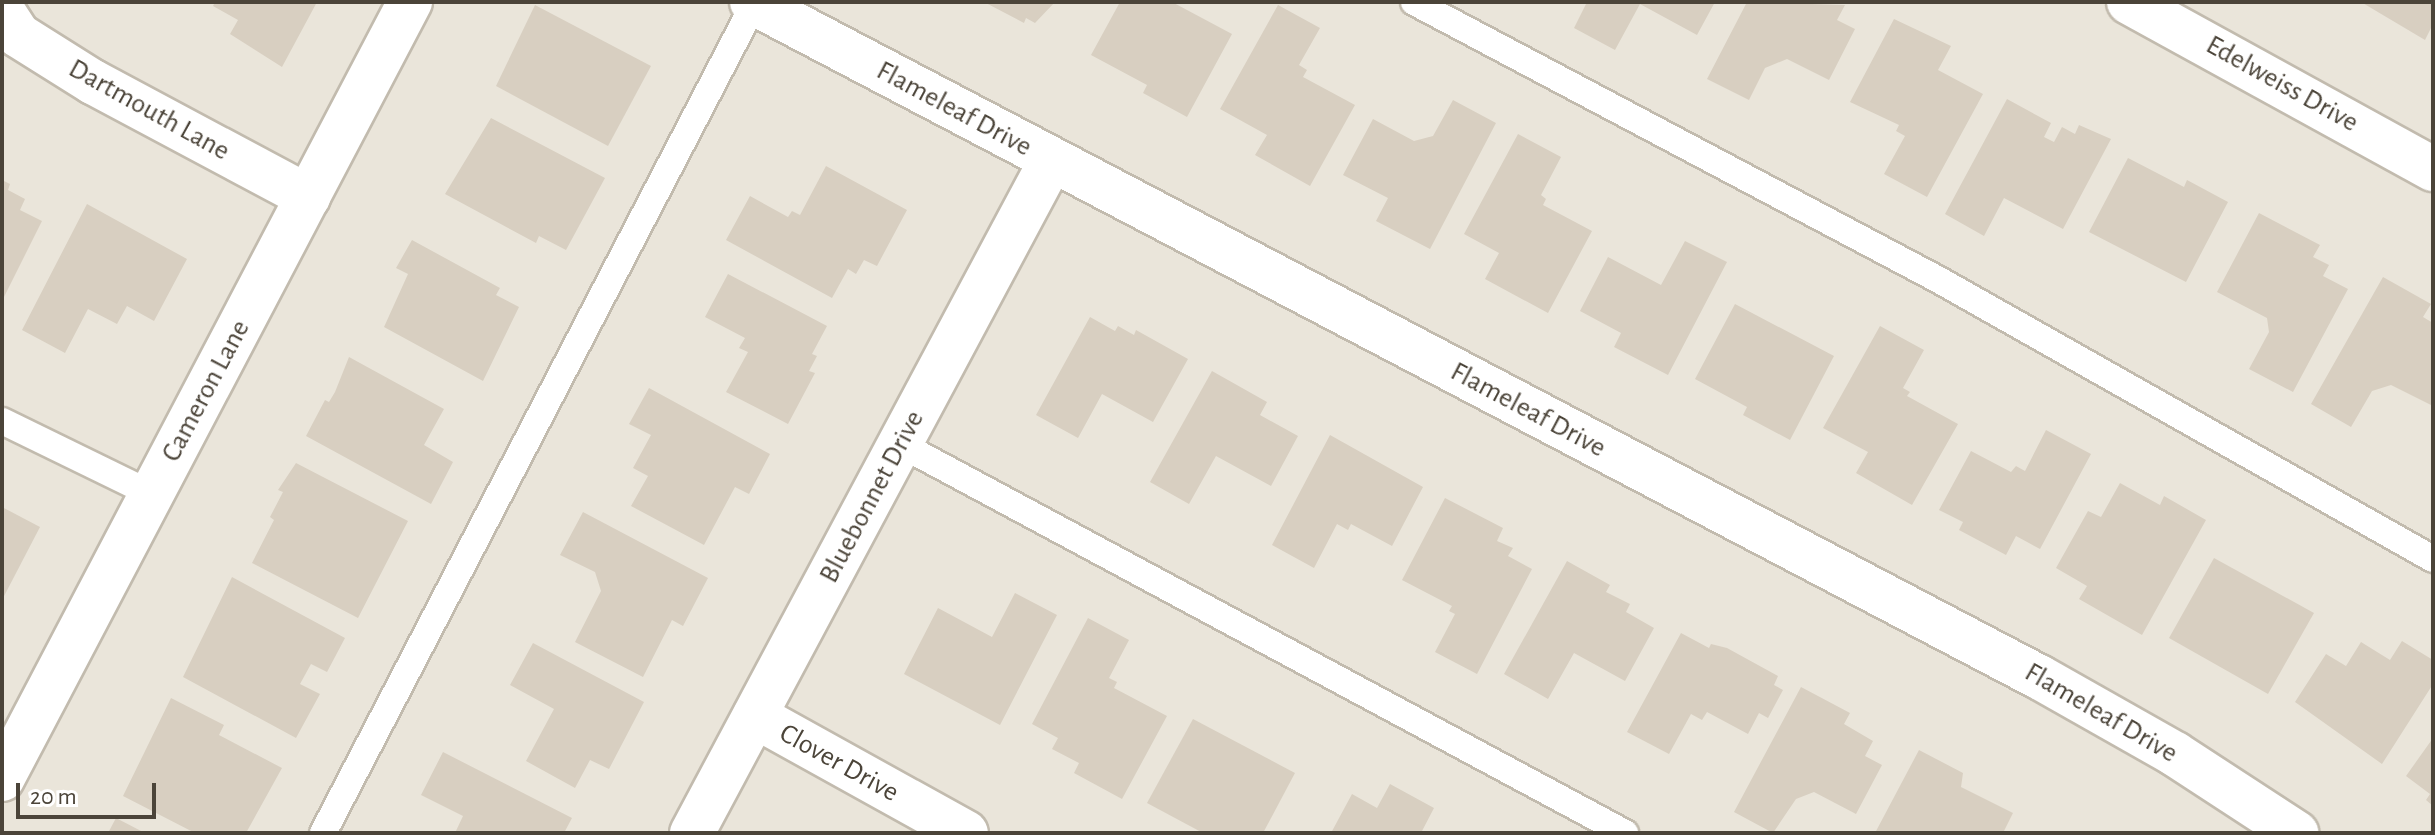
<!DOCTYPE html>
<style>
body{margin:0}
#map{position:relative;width:2435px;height:835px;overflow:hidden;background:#f6f3ec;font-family:"Alegreya Sans",sans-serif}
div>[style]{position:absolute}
.residential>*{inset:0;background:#eae5da}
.building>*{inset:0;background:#d8cfc1}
.roads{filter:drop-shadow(2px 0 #c2bbae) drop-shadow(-2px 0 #c2bbae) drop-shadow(0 2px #c2bbae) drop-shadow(0 -2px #c2bbae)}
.service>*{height:26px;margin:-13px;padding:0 13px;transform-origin:13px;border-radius:13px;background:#fff}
.minor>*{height:44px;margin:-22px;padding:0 22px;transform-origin:22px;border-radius:22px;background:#fff}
.tertiary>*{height:44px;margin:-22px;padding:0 22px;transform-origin:22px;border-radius:22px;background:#fff}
span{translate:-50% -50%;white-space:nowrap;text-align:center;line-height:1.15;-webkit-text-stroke:8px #fff;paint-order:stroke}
.street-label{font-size:28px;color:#4b4439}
.frame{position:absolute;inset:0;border:4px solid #4b4439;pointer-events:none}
.scale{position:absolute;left:16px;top:783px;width:140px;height:36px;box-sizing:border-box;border:4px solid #4b4439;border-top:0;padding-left:10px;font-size:24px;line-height:28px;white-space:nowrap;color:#4b4439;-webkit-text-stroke:6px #fff;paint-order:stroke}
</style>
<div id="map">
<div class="residential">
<i style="clip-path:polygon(2px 2px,2433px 2px,2433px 833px,2px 833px)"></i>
</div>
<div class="building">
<i style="clip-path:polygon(215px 2px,317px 2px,282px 67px,230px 34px,238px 20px,213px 6px)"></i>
<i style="clip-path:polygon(984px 2px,1055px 2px,1035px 23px,1026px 18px,1024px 23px)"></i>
<i style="clip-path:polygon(1120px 2px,1172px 2px,1232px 34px,1187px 117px,1143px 93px,1147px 85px,1091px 55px)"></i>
<i style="clip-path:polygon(1587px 2px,1715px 2px,1697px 35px,1640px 4px,1615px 50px,1574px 28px)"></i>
<i style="clip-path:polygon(1747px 2px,1845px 5px,1837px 20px,1855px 29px,1829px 80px,1787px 59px,1765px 68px,1749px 100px,1707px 79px)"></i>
<i style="clip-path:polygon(2361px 2px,2433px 2px,2433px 24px,2425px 40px)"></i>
<i style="clip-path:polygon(535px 5px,651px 66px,608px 146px,496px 86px)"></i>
<i style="clip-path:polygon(1278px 5px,1320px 28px,1299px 65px,1307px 70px,1303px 77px,1355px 105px,1310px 186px,1255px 155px,1267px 135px,1220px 109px)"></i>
<i style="clip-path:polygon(1894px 19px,1951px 46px,1938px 70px,1983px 94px,1927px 197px,1884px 174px,1905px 136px,1896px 131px,1899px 125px,1850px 102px)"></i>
<i style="clip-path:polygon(2007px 99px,2051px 123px,2044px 137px,2054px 142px,2062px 127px,2075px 134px,2079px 125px,2111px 139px,2063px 229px,2004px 198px,1984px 236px,1945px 214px)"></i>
<i style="clip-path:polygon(1453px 100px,1496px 123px,1430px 249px,1376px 221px,1388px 198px,1343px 175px,1373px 119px,1414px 141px,1433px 136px)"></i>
<i style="clip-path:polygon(491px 118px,605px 178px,566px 250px,539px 236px,536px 243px,445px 194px)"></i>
<i style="clip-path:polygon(1518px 134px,1561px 157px,1541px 195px,1546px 199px,1543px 205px,1592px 231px,1548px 313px,1485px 279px,1499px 253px,1464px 234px)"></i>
<i style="clip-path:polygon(2128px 158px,2184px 187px,2187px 180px,2228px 202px,2186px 282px,2089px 232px)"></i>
<i style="clip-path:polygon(826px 166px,907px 210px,877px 266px,864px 260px,856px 274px,848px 269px,832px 298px,726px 240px,750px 196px,788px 217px,792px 211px,800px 215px)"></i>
<i style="clip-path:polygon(2px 180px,10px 184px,8px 190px,25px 199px,20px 210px,42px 221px,4px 297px)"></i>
<i style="clip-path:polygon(87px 204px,187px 259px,154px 321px,127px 306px,117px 324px,88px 309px,65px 353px,22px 330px)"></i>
<i style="clip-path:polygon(2259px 213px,2320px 245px,2313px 257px,2329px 265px,2323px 276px,2348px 289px,2293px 392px,2249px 369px,2269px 332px,2267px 318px,2217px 292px)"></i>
<i style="clip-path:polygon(412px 240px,500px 288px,496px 295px,519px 307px,483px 381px,384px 327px,408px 274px,396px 268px)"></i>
<i style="clip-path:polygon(1685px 241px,1727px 262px,1668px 375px,1614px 347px,1621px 333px,1580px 311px,1608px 257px,1661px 285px)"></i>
<i style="clip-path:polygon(728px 274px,827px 326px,812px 354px,817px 356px,809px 371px,815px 373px,788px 424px,726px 392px,748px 352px,739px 348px,745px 338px,705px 317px)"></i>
<i style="clip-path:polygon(2383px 277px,2431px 304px,2423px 317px,2433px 323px,2433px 406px,2391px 385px,2372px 391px,2351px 427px,2311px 404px)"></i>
<i style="clip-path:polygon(1735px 304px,1834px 356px,1790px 440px,1743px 415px,1747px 407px,1695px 379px)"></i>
<i style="clip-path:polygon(1090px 317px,1115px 331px,1118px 326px,1134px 335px,1136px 330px,1188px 359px,1153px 422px,1102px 394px,1078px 438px,1036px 415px)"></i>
<i style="clip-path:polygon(1880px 326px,1924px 350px,1903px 388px,1910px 392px,1907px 396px,1958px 424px,1912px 505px,1856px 473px,1868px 452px,1823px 428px)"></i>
<i style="clip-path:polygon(349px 357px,444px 409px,424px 445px,453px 462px,431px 504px,306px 436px,325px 400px,329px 402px,335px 392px)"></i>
<i style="clip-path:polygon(1212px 371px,1267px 402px,1260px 415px,1298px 436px,1271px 486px,1216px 456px,1189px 504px,1150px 482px)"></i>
<i style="clip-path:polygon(649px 388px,770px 454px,749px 494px,735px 487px,704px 545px,631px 506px,648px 476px,633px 468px,651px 435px,629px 424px)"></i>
<i style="clip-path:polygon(2046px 430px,2091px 454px,2040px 549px,2016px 536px,2006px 555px,1959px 530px,1963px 522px,1939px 510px,1971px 451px,2011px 472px,2016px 466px,2025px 471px)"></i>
<i style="clip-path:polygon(1330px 435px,1423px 487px,1392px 546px,1351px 524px,1348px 530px,1337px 524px,1314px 568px,1272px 545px)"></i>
<i style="clip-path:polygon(296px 463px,408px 521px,358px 618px,252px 563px,274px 520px,270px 517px,283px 492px,278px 490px)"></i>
<i style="clip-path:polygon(2120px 483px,2160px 505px,2164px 496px,2206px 520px,2142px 635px,2079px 599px,2087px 586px,2056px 568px,2088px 511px,2101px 517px)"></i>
<i style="clip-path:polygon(1445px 498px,1503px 528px,1497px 541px,1513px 548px,1508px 556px,1532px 569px,1477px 674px,1435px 652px,1455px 614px,1449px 611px,1452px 606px,1402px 580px)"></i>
<i style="clip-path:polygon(2px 507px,40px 527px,2px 600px)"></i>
<i style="clip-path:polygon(583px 512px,708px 578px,683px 626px,672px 620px,643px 677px,575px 642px,601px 591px,595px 572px,560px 555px)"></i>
<i style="clip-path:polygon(2214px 558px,2314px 613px,2268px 694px,2169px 638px)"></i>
<i style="clip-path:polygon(1567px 561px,1610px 585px,1606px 592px,1630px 604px,1626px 612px,1654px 628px,1625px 681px,1574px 653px,1548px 699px,1504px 674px)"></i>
<i style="clip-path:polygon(232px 577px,345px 638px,327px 672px,311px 664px,300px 684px,320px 694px,296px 738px,183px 677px)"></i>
<i style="clip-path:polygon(1015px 593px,1057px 615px,1000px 725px,904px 674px,938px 608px,992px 637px)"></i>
<i style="clip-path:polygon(1088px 618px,1129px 640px,1109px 678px,1117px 682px,1114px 688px,1167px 716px,1122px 799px,1074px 773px,1079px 763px,1052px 749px,1058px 738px,1032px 724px)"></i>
<i style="clip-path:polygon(1681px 633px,1709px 648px,1711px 644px,1727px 648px,1778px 676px,1774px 685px,1783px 690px,1768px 718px,1759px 713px,1748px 734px,1707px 712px,1702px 720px,1691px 714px,1669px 754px,1627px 732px)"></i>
<i style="clip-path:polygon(2402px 641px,2433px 660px,2433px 684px,2382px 764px,2295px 702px,2326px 654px,2346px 666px,2361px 642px,2390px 660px)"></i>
<i style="clip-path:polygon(533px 643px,644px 702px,609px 769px,590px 760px,575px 788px,526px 761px,554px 709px,510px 685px)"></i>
<i style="clip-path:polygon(1801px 687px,1850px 713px,1844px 724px,1873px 741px,1865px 756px,1882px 765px,1856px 814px,1814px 792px,1796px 799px,1773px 833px,1734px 812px)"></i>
<i style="clip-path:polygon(171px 698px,224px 725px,219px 735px,282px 768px,246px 833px,195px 833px,123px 796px)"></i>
<i style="clip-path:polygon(1193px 719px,1295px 773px,1263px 833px,1203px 833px,1147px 803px)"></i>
<i style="clip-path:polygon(2433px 738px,2433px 806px,2426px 800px,2430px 794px,2406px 776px)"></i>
<i style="clip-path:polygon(1919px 750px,1963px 773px,1961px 787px,2013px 813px,2003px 833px,1875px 833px)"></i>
<i style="clip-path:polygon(443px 752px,572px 818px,564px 833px,455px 833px,463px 816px,421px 795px)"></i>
<i style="clip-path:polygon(1390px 784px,1434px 808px,1421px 833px,1331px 833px,1352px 794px,1377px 808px)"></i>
<i style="clip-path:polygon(116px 818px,145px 833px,108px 833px)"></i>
</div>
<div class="roads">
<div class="service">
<i style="left:1414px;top:2px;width:594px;rotate:27.9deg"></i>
<i style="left:1939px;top:280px;width:567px;rotate:29.46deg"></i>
<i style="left:2px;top:421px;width:167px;rotate:26deg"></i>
<i style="left:900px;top:444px;width:823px;rotate:28.22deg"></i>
<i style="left:323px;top:833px;width:937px;rotate:-62.53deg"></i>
</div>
<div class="minor">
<i style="left:752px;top:2px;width:1453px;rotate:27.68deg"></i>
<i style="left:2039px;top:677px;width:156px;rotate:29.5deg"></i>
<i style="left:2175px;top:754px;width:145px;rotate:33.1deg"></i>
<i style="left:2px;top:10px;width:30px;rotate:57deg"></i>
<i style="left:18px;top:35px;width:89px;rotate:32.1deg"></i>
<i style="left:93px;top:82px;width:244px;rotate:28.1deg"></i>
<i style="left:755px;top:716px;width:241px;rotate:29deg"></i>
<i style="left:2px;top:779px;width:878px;rotate:-62.3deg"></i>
<i style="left:692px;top:833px;width:762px;rotate:-61.89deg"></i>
</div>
<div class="tertiary">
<i style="left:2129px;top:2px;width:347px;rotate:28.8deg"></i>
</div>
</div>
<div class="street-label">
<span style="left:2282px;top:84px;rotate:29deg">Edelweiss Drive</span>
<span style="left:954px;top:109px;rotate:28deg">Flameleaf Drive</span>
<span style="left:149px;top:110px;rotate:29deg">Dartmouth Lane</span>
<span style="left:206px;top:391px;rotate:-62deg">Cameron Lane</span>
<span style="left:1528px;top:410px;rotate:28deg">Flameleaf Drive</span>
<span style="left:872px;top:497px;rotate:-62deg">Bluebonnet Drive</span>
<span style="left:2101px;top:713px;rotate:30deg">Flameleaf Drive</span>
<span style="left:839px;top:763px;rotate:29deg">Clover Drive</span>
</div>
<div class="frame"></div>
<div class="scale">20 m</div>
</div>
